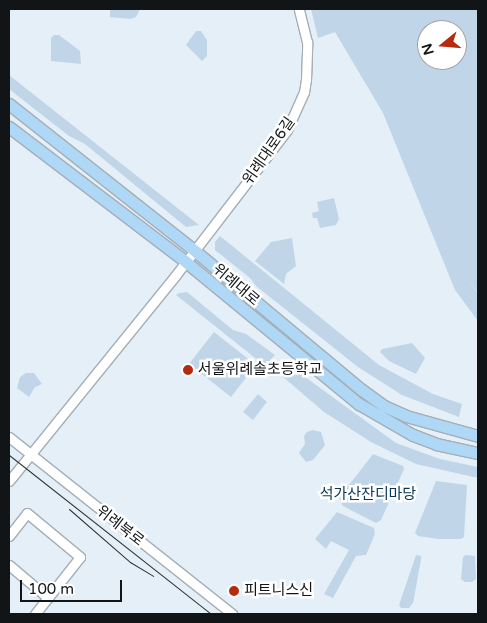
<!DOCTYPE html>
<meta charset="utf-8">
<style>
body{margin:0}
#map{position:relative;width:487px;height:623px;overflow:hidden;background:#e4eff7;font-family:"Varela Round","Noto Sans KR",sans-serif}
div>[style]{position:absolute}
.green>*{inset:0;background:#c0d6e8}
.roads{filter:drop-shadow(1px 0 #a5aeb6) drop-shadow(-1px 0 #a5aeb6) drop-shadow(0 1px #a5aeb6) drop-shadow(0 -1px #a5aeb6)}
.minor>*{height:9px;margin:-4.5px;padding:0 4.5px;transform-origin:4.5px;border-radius:4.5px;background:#fff}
.major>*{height:11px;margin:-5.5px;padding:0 5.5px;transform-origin:5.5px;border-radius:5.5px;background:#afd8f7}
.tram>*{height:1px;margin:-0.5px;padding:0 0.5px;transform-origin:0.5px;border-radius:0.5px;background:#2f3438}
.dots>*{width:14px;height:14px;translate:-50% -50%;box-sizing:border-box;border:2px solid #fff;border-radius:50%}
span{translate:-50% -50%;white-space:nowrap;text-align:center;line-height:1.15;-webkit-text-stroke:5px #fff;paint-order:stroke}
.street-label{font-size:15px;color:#111518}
.poi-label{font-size:15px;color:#111518}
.left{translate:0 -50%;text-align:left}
.park-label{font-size:15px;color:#0a3754}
.frame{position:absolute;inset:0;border:10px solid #111518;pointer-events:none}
.north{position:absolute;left:417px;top:20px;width:50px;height:50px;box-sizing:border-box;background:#fff;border:1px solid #a0a1a3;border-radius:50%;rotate:253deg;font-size:14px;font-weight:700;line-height:20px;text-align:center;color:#111518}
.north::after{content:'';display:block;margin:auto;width:18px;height:22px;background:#b62a10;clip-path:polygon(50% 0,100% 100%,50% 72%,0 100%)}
.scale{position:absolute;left:20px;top:580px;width:102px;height:22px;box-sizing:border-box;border:2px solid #111518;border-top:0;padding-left:6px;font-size:15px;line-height:18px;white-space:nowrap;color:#111518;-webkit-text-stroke:4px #fff;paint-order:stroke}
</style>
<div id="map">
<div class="green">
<i style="clip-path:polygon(110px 9px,140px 9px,136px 17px,130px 19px,110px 17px)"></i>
<i style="clip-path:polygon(evenodd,311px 9px,478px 9px,478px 293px,468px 279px,478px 294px,478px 321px,455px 290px,383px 113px,335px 32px,318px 38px,311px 9px,427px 30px,457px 30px,457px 60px,427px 60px,427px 30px)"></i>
<i style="clip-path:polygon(196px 31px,201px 31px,207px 40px,207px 56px,202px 61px,186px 45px)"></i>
<i style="clip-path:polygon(54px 35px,59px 35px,80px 51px,81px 64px,51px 61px,51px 38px)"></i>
<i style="clip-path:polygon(9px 75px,199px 225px,186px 227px,85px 144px,69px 136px,9px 89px)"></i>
<i style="clip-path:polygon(334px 198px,339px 219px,336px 225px,320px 228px,317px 218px,313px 218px,312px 213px,319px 211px,317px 202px)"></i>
<i style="clip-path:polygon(220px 236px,379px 365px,433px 394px,462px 404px,459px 417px,402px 395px,358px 367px,256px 286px,250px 278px,215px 250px,215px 242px)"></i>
<i style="clip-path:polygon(292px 238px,296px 266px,286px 274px,284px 284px,255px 261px,271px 242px)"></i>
<i style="clip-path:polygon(187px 292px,233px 330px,246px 334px,275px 355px,265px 366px,176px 295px,179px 293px)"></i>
<i style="clip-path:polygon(214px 332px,256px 365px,231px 397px,189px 364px)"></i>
<i style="clip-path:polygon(412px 343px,425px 358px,416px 374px,389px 361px,380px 352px,382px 349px)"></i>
<i style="clip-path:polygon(283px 361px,396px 443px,440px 459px,478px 467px,478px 478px,416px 464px,371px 442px,324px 412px,275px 370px)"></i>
<i style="clip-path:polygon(26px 373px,34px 373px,42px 384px,35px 387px,29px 397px,17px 388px,20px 377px)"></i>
<i style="clip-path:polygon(258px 394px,267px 402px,253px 420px,243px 412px)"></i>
<i style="clip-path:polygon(313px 430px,321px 432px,325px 445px,313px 460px,306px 462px,299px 453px,305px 444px,304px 436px,307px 432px)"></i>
<i style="clip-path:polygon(373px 454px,403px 466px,404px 469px,381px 520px,376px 523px,343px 506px,339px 498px)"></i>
<i style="clip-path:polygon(436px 481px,467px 485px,464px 537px,461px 539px,438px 539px,418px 536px,415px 533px)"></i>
<i style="clip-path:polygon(337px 512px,374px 528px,375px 534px,366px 555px,356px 556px,333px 598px,324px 594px,349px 550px,331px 541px,326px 549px,315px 539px)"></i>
<i style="clip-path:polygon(416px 555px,421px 556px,421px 560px,413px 603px,409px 608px,401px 608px,399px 605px)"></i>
<i style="clip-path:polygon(466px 555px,475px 556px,476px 579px,472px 582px,465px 582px,461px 579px,463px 557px)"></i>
</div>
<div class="roads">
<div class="minor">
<i style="left:9px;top:437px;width:285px;rotate:38.4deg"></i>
<i style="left:9px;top:481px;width:264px;rotate:-51deg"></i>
<i style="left:175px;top:276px;width:184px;rotate:-52.5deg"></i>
<i style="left:287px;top:130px;width:42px;rotate:-65.9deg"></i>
<i style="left:304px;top:92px;width:12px;rotate:-81deg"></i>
<i style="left:306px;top:80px;width:38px;rotate:-88deg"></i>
<i style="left:307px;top:42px;width:34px;rotate:-104deg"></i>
<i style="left:9px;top:536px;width:29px;rotate:-52deg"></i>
<i style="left:27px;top:513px;width:69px;rotate:39.7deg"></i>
<i style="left:80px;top:557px;width:73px;rotate:128.3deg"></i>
<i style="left:9px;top:565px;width:51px;rotate:40.2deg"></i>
</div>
<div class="major">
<i style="left:9px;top:104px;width:237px;rotate:38.3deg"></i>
<i style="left:195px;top:251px;width:217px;rotate:39.8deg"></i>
<i style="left:362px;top:390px;width:27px;rotate:36deg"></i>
<i style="left:384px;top:406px;width:24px;rotate:24deg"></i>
<i style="left:406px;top:416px;width:75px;rotate:15.5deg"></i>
<i style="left:9px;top:127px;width:223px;rotate:37.3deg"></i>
<i style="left:186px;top:262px;width:224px;rotate:39.4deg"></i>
<i style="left:359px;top:404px;width:62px;rotate:29.9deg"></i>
<i style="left:413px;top:435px;width:25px;rotate:21deg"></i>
<i style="left:436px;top:444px;width:43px;rotate:12.1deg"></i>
</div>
</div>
<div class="tram">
<i style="left:9px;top:455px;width:257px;rotate:38.2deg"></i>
<i style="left:69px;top:509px;width:81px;rotate:41deg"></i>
<i style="left:130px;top:562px;width:27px;rotate:31deg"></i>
</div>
<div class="dots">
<i style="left:188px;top:370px;background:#b62a10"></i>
<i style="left:234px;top:591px;background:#b62a10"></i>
</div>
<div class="street-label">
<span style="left:269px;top:151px;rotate:-55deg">위례대로6길</span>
<span style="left:236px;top:285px;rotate:40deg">위례대로</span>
<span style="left:120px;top:526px;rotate:38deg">위례북로</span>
</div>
<div class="poi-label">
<span class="left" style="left:198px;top:370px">서울위례솔초등학교</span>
<span class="left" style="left:244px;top:591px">피트니스신</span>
</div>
<div class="park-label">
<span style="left:368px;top:495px">석가산잔디마당</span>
</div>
<div class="frame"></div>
<div class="north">N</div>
<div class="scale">100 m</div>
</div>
